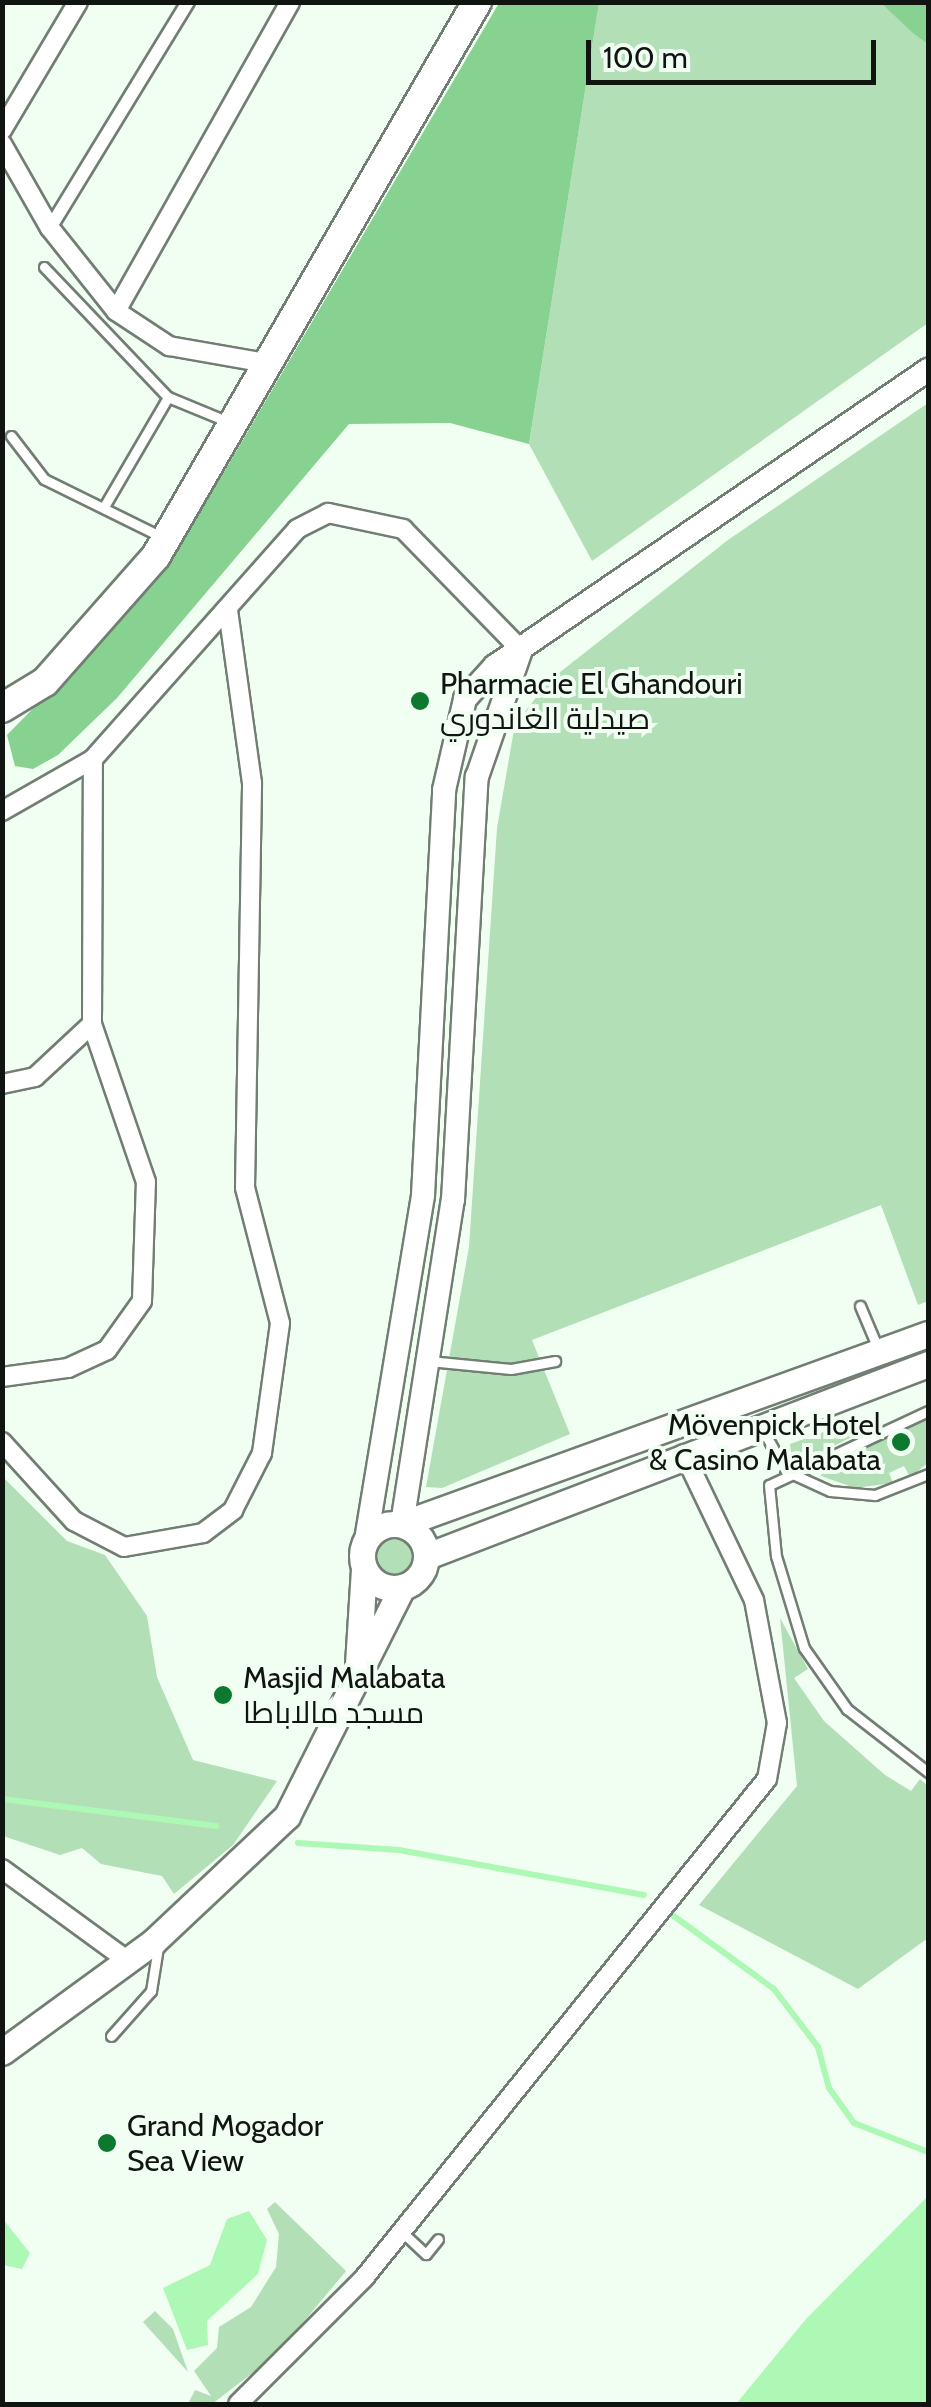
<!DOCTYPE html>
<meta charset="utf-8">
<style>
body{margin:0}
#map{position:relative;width:931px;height:2407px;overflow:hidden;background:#f1fef2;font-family:Cabin,Cairo,sans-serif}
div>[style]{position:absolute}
.green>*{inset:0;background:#b3dfb7}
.round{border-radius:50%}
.forest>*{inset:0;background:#87d291}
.water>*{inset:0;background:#acf8b4}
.stream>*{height:6px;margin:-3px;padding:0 3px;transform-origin:3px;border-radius:3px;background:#acf8b4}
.roads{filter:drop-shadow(2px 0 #727e73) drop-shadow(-2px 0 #727e73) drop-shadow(0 2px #727e73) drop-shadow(0 -2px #727e73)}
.service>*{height:9px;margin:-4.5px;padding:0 4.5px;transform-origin:4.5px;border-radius:4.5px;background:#fff}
.pedestrian>*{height:12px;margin:-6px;padding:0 6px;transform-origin:6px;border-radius:6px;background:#fff}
.minor>*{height:18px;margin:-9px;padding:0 9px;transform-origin:9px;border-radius:9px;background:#fff}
.tertiary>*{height:22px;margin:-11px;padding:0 11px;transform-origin:11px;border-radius:11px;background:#fff}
.secondary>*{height:25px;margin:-12.5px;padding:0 12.5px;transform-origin:12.5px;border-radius:12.5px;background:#fff}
.secondary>.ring{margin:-12.5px;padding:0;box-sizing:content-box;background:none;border:25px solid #fff;border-radius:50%}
.primary>*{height:28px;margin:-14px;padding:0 14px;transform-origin:14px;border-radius:14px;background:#fff}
.dots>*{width:28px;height:28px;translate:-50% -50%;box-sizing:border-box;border:5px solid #f1fef2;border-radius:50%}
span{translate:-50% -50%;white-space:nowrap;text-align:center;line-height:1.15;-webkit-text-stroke:8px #f1fef2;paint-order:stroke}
.poi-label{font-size:30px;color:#111511}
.left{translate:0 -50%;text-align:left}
.right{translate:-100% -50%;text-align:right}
.frame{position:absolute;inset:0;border:5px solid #111511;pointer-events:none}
.scale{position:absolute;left:586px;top:40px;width:290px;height:45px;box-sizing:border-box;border:5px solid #111511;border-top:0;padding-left:12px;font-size:30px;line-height:35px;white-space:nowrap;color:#111511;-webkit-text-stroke:8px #f1fef2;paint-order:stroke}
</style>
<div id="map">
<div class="green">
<i style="clip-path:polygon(599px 3px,881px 3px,928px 44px,928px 323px,592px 561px,529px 444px)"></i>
<i style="clip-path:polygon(928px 403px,928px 1301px,918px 1305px,881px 1205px,532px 1340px,570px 1434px,442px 1488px,426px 1487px,469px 1247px,497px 828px,515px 724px,550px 680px,728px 540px)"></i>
<i style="clip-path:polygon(928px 1418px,928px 1463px,910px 1477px,904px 1466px,889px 1473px,893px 1483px,855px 1488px,821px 1476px,822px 1466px)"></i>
<i style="clip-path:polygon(857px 1420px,862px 1432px,811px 1457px,791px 1453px,790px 1444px)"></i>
<i style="clip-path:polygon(3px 1477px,67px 1541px,105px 1555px,147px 1616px,157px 1677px,193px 1760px,277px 1781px,233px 1845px,174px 1894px,162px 1876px,101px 1864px,82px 1848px,60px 1855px,3px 1836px)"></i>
<i class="round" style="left:373px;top:1533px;width:42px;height:42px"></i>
<i style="clip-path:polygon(780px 1618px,808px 1669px,794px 1678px,824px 1721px,885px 1775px,911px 1791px,920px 1779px,928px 1786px,928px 1938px,858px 1989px,699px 1905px,797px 1786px)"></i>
<i style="clip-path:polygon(275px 2202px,346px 2271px,276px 2355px,212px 2404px,188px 2404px,195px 2390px,211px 2396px,194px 2371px,217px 2348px,219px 2327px,251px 2307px,276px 2267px,279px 2234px,267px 2209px)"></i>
<i style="clip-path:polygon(155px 2311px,173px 2329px,188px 2372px,143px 2322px)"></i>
</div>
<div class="forest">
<i style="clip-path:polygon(499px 3px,599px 3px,529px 444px,450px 423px,349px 424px,117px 698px,58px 755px,33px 769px,15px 766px,7px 735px,127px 613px,224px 472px)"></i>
<i style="clip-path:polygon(881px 3px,928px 3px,928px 44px,914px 34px)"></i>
</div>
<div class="water">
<i style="clip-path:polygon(928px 2196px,928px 2404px,736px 2404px,806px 2319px)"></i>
<i style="clip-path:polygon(249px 2211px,267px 2240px,258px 2274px,207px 2321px,208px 2345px,187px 2350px,163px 2288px,210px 2265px,227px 2219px)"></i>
<i style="clip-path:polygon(2px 2218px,30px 2253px,22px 2269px,3px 2265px)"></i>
</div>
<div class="stream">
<i style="left:2px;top:1799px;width:216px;rotate:7.2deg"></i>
<i style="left:298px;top:1843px;width:101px;rotate:4deg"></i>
<i style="left:399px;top:1850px;width:249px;rotate:10.4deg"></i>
<i style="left:671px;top:1914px;width:127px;rotate:36.1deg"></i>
<i style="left:774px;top:1989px;width:73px;rotate:52.8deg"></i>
<i style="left:818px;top:2047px;width:42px;rotate:75deg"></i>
<i style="left:829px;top:2088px;width:43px;rotate:54.5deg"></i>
<i style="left:854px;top:2123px;width:79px;rotate:21.4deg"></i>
</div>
<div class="roads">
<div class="service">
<i style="left:44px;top:267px;width:180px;rotate:46.4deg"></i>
<i style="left:168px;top:397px;width:68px;rotate:22.4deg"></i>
<i style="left:11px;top:436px;width:54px;rotate:52.5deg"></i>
<i style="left:44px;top:479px;width:129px;rotate:26.2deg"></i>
<i style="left:105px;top:505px;width:125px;rotate:-59.7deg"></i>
<i style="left:860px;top:1306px;width:49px;rotate:67.1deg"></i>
<i style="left:429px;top:1361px;width:82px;rotate:5.6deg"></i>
<i style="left:511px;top:1369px;width:45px;rotate:-10.3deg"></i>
<i style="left:928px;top:1411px;width:175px;rotate:155deg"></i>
<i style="left:769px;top:1485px;width:71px;rotate:84.4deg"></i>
<i style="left:776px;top:1556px;width:96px;rotate:73.1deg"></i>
<i style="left:804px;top:1648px;width:75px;rotate:54.8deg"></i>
<i style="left:847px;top:1709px;width:103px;rotate:37.9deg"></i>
<i style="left:764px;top:1432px;width:45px;rotate:60.6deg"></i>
<i style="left:786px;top:1471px;width:48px;rotate:24.4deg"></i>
<i style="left:830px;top:1491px;width:45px;rotate:5.1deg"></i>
<i style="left:875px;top:1495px;width:57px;rotate:-21.6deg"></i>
<i style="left:111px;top:2036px;width:60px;rotate:-48.4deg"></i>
<i style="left:151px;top:1991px;width:51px;rotate:-80.9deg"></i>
<i style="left:401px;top:2231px;width:34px;rotate:43deg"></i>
<i style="left:426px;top:2254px;width:19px;rotate:-51deg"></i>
</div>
<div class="pedestrian">
<i style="left:50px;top:228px;width:265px;rotate:-58.6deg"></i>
</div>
<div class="minor">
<i style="left:2px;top:130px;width:149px;rotate:-59.3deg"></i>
<i style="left:2px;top:144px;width:97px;rotate:60.3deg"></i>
<i style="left:50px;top:228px;width:106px;rotate:51.5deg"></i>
<i style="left:116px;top:311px;width:64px;rotate:33.4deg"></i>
<i style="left:169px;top:346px;width:105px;rotate:9.9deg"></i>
<i style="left:116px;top:311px;width:355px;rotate:-60.6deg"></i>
<i style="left:2px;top:811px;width:105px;rotate:-29.7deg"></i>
<i style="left:93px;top:759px;width:307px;rotate:-48.4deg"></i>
<i style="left:297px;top:529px;width:35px;rotate:-27deg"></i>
<i style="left:328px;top:513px;width:77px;rotate:12deg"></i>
<i style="left:403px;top:529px;width:169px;rotate:45.7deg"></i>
<i style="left:2px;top:1084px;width:34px;rotate:-12deg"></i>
<i style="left:35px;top:1077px;width:78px;rotate:-42.9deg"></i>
<i style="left:92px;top:1024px;width:265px;rotate:-89.8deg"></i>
<i style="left:2px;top:1377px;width:67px;rotate:-7.8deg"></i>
<i style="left:68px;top:1368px;width:43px;rotate:-24.8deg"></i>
<i style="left:107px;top:1350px;width:60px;rotate:-54.5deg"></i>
<i style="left:142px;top:1301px;width:119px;rotate:-88.1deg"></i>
<i style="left:146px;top:1182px;width:167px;rotate:-108.9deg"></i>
<i style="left:2px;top:1442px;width:107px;rotate:47.7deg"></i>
<i style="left:74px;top:1521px;width:56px;rotate:27.5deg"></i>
<i style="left:124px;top:1547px;width:80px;rotate:-10deg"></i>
<i style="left:203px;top:1533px;width:38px;rotate:-37deg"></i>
<i style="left:233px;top:1510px;width:64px;rotate:-63deg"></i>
<i style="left:262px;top:1453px;width:131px;rotate:-82.1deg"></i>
<i style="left:280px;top:1323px;width:139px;rotate:-104.5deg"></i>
<i style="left:245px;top:1188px;width:405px;rotate:-89deg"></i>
<i style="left:252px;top:783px;width:175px;rotate:-97.9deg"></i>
<i style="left:2px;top:1869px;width:156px;rotate:36.1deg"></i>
<i style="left:238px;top:2404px;width:178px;rotate:-45deg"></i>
<i style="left:364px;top:2278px;width:641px;rotate:-51.08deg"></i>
<i style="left:767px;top:1779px;width:57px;rotate:-79.9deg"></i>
<i style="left:777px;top:1723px;width:125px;rotate:-100.6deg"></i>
<i style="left:754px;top:1600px;width:162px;rotate:-115.6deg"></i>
</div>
<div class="tertiary">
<i style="left:402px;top:1524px;width:328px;rotate:-81.1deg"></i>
<i style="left:453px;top:1200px;width:424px;rotate:-86.8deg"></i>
<i style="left:477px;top:777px;width:134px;rotate:-70.9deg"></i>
<i style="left:366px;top:1540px;width:350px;rotate:-80.6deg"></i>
<i style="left:423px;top:1195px;width:406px;rotate:-87deg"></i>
<i style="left:444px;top:790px;width:93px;rotate:-77deg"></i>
<i style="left:465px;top:699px;width:45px;rotate:-47.7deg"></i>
<i style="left:495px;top:666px;width:525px;rotate:-34.36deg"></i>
</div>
<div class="secondary">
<i class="ring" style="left:362px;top:1524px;width:39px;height:39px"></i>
<i style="left:402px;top:1524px;width:559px;rotate:-19.86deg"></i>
<i style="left:427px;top:1556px;width:537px;rotate:-20.97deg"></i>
<i style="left:358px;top:1664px;width:96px;rotate:-86.4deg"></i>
<i style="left:2px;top:2052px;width:188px;rotate:-36.1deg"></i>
<i style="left:154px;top:1941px;width:183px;rotate:-43.2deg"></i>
<i style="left:287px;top:1816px;width:256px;rotate:-63.3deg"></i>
</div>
<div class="primary">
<i style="left:2px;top:708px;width:50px;rotate:-31.2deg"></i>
<i style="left:45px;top:682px;width:168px;rotate:-48.6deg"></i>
<i style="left:156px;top:556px;width:640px;rotate:-59.91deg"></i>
</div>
</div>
<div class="dots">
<i style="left:420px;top:701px;background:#0c792e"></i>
<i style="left:901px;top:1442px;background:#0c792e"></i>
<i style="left:223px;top:1695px;background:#0c792e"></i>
<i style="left:107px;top:2143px;background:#0c792e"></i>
</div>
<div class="poi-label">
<span class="left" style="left:440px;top:701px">Pharmacie El Ghandouri<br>صيدلية الغاندوري</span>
<span class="right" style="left:881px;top:1442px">Mövenpick Hotel<br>&amp; Casino Malabata</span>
<span class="left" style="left:243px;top:1695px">Masjid Malabata<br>مسجد مالاباطا</span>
<span class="left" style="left:127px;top:2143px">Grand Mogador<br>Sea View</span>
</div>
<div class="frame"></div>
<div class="scale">100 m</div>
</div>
